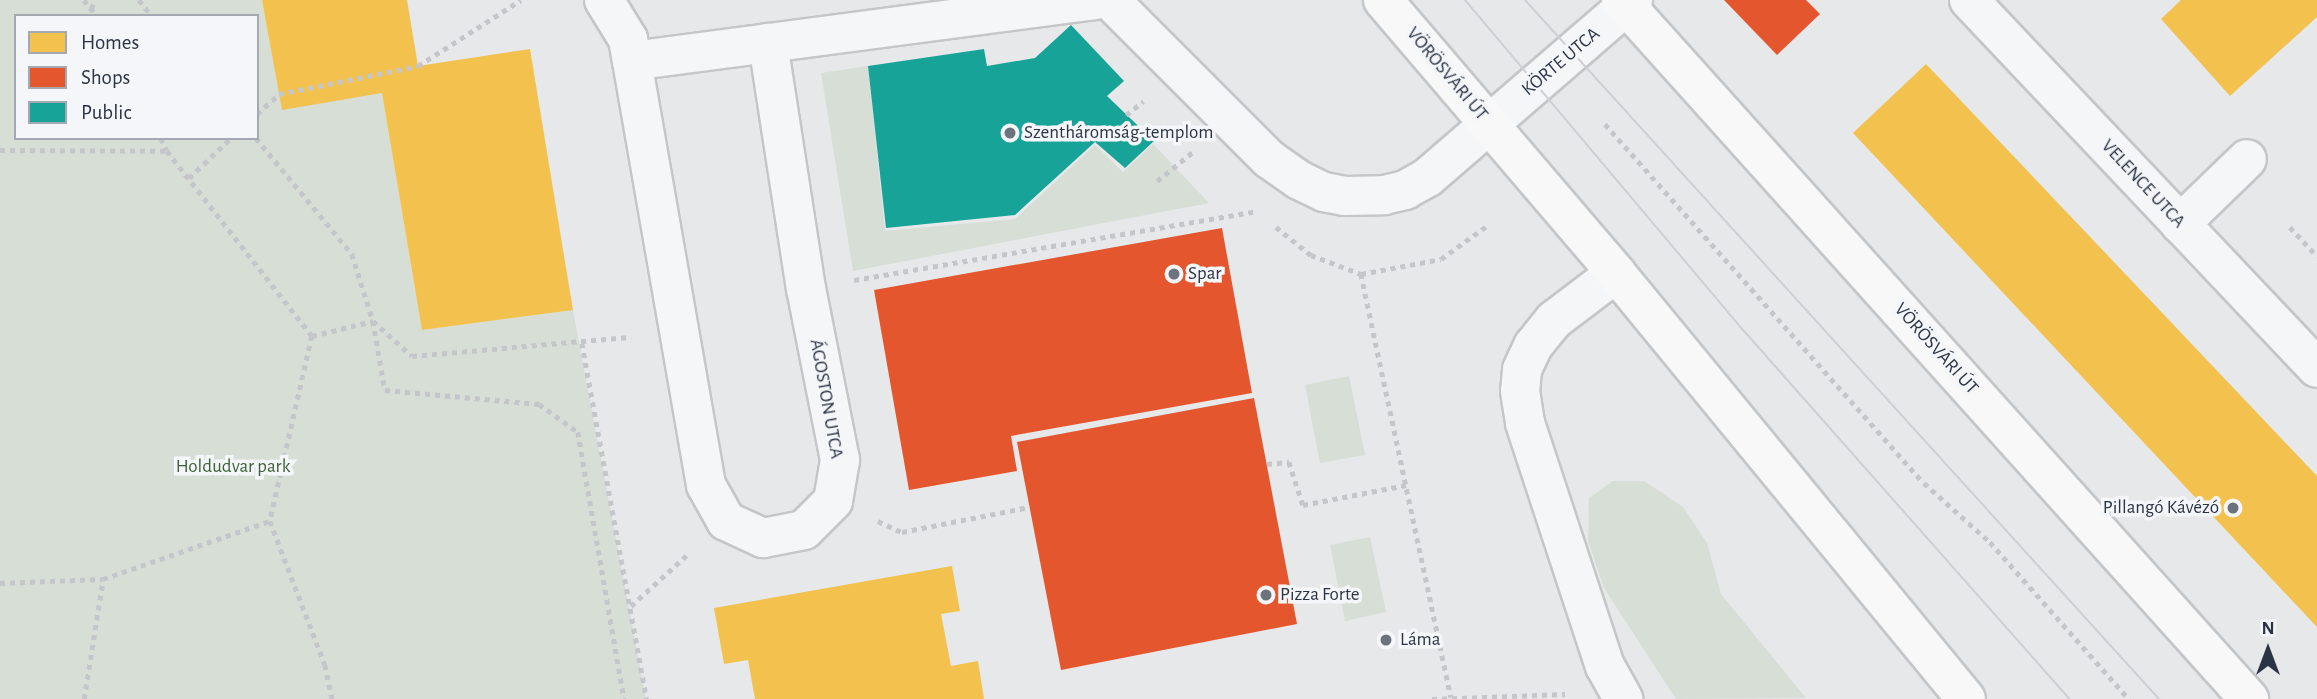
<!DOCTYPE html>
<meta charset="utf-8">
<style>
body{margin:0}
#map{position:relative;width:2317px;height:699px;overflow:hidden;background:#e6e8ea;font-family:"Alegreya Sans",sans-serif}
div>[style]{position:absolute}
.green>*{inset:0;background:#d6ded6}
.homes>*{inset:0;background:#f2c14e}
.shops>*{inset:0;background:#e4572e}
.public>*{inset:0;background:#17a398}
.path>*{height:4.5px;margin-top:-2.25px;transform-origin:0;background:repeating-linear-gradient(90deg,#c5c6ca 0 5px,transparent 0 10px)}
.roads{filter:drop-shadow(2px 0 #c4c6c8) drop-shadow(-2px 0 #c4c6c8) drop-shadow(0 2px #c4c6c8) drop-shadow(0 -2px #c4c6c8)}
.minor>*{height:38px;margin:-19px;padding:0 19px;transform-origin:19px;border-radius:19px;background:#f5f6f7}
.major>*{height:38px;margin:-19px;padding:0 19px;transform-origin:19px;border-radius:19px;background:#f8f8f8}
.tram>*{height:2px;margin:-1px;padding:0 1px;transform-origin:1px;border-radius:1px;background:#cecfd2}
.dots>*{width:19px;height:19px;translate:-50% -50%;box-sizing:border-box;border:4px solid #f4f6f9;border-radius:50%}
span{translate:-50% -50%;white-space:nowrap;text-align:center;line-height:1.15;-webkit-text-stroke:7px #f4f6f9;paint-order:stroke}
.street-label{font-size:19px;color:#2b3445}
.poi-label{font-size:19px;color:#2b3445}
.left{translate:0 -50%;text-align:left}
.right{translate:-100% -50%;text-align:right}
.park-label{font-size:19px;color:#3f6138}
.legend{position:absolute;left:14px;top:14px;width:245px;height:126px;box-sizing:border-box;background:#f4f6f9;border:2px solid #a4a8b1;margin:0;padding:9px 12px;list-style:none;font-size:21px;color:#2b3445}
.legend li{display:flex;align-items:center;gap:14px;height:35px}
.legend b{width:35px;border:2px solid #a4a8b1}
.north{position:absolute;left:2233px;top:615px;width:70px;height:70px;-webkit-text-stroke:5px #f4f6f9;paint-order:stroke;rotate:0deg;font-size:19px;font-weight:700;line-height:28px;text-align:center;color:#2b3445}
.north::after{content:'';display:block;margin:auto;width:24px;height:32px;background:#2b3445;clip-path:polygon(50% 0,100% 100%,50% 72%,0 100%)}
</style>
<div id="map">
<div class="green">
<i style="clip-path:polygon(evenodd,0 0,262px 0,282px 109px,382px 93px,422px 330px,573px 310px,646px 699px,0 699px,0 0,16px 16px,257px 16px,257px 138px,16px 138px,16px 16px)"></i>
<i style="clip-path:polygon(868px 66px,885px 231px,1015px 219px,1095px 145px,1123px 172px,1153px 144px,1209px 203px,853px 271px,821px 73px)"></i>
<i style="clip-path:polygon(1349px 376px,1365px 455px,1320px 463px,1305px 385px)"></i>
<i style="clip-path:polygon(1613px 481px,1644px 481px,1683px 507px,1707px 543px,1721px 594px,1806px 698px,1676px 699px,1604px 588px,1588px 541px,1589px 498px)"></i>
<i style="clip-path:polygon(1370px 537px,1386px 612px,1345px 621px,1330px 545px)"></i>
</div>
<div class="homes">
<i style="clip-path:polygon(262px 0,407px 0,418px 66px,530px 49px,573px 310px,422px 330px,382px 93px,282px 110px)"></i>
<i style="clip-path:polygon(2181px 0,2317px 0,2317px 17px,2230px 96px,2161px 19px)"></i>
<i style="clip-path:polygon(1926px 64px,2317px 476px,2317px 627px,1853px 133px)"></i>
<i style="clip-path:polygon(952px 566px,960px 611px,941px 614px,951px 666px,978px 661px,984px 699px,755px 699px,748px 660px,724px 664px,714px 608px)"></i>
</div>
<div class="shops">
<i style="clip-path:polygon(1724px 0,1806px 0,1820px 14px,1777px 55px)"></i>
<i style="clip-path:polygon(1222px 228px,1252px 393px,1011px 436px,1017px 471px,909px 490px,874px 290px)"></i>
<i style="clip-path:polygon(1254px 398px,1297px 624px,1061px 670px,1017px 442px)"></i>
</div>
<div class="public">
<i style="clip-path:polygon(1071px 25px,1124px 81px,1107px 96px,1154px 141px,1125px 168px,1095px 142px,1015px 215px,886px 228px,868px 66px,984px 49px,987px 66px,1035px 58px)"></i>
</div>
<div class="path">
<i style="left:84px;top:0;width:21px;rotate:51deg"></i>
<i style="left:139px;top:0;width:21px;rotate:51deg"></i>
<i style="left:91px;top:9px;width:10px;rotate:-66deg"></i>
<i style="left:257px;top:114px;width:30px;rotate:-42deg"></i>
<i style="left:279px;top:94px;width:142px;rotate:-11.4deg"></i>
<i style="left:418px;top:66px;width:122px;rotate:-32.7deg"></i>
<i style="left:1126px;top:115px;width:22px;rotate:-39deg"></i>
<i style="left:1605px;top:124px;width:480px;rotate:48.4deg"></i>
<i style="left:1924px;top:483px;width:89px;rotate:41.8deg"></i>
<i style="left:1990px;top:542px;width:210px;rotate:48.5deg"></i>
<i style="left:161px;top:138px;width:14px;rotate:65deg"></i>
<i style="left:167px;top:151px;width:235px;rotate:51.9deg"></i>
<i style="left:312px;top:336px;width:190px;rotate:102.8deg"></i>
<i style="left:270px;top:521px;width:154px;rotate:69.1deg"></i>
<i style="left:325px;top:665px;width:35px;rotate:78deg"></i>
<i style="left:256px;top:138px;width:151px;rotate:50.4deg"></i>
<i style="left:352px;top:254px;width:70px;rotate:72.6deg"></i>
<i style="left:373px;top:321px;width:70px;rotate:80.1deg"></i>
<i style="left:385px;top:390px;width:155px;rotate:5.2deg"></i>
<i style="left:539px;top:404px;width:48px;rotate:35.7deg"></i>
<i style="left:578px;top:432px;width:271px;rotate:80.2deg"></i>
<i style="left:0;top:150px;width:167px;rotate:0.3deg"></i>
<i style="left:189px;top:178px;width:58px;rotate:-43.6deg"></i>
<i style="left:1157px;top:181px;width:48px;rotate:-39deg"></i>
<i style="left:1276px;top:227px;width:45px;rotate:38.7deg"></i>
<i style="left:1311px;top:255px;width:53px;rotate:20.8deg"></i>
<i style="left:1361px;top:274px;width:81px;rotate:-10.6deg"></i>
<i style="left:1441px;top:259px;width:58px;rotate:-35.9deg"></i>
<i style="left:2290px;top:227px;width:40px;rotate:47deg"></i>
<i style="left:1361px;top:274px;width:433px;rotate:78deg"></i>
<i style="left:854px;top:280px;width:408px;rotate:-9.7deg"></i>
<i style="left:312px;top:336px;width:63px;rotate:-13.8deg"></i>
<i style="left:373px;top:321px;width:52px;rotate:41.9deg"></i>
<i style="left:412px;top:356px;width:220px;rotate:-5deg"></i>
<i style="left:582px;top:343px;width:362px;rotate:79.7deg"></i>
<i style="left:1267px;top:464px;width:22px;rotate:-5deg"></i>
<i style="left:1289px;top:462px;width:45px;rotate:72deg"></i>
<i style="left:1303px;top:505px;width:105px;rotate:-11deg"></i>
<i style="left:878px;top:521px;width:26px;rotate:25deg"></i>
<i style="left:902px;top:532px;width:130px;rotate:-11.1deg"></i>
<i style="left:0;top:583px;width:103px;rotate:-2.2deg"></i>
<i style="left:631px;top:606px;width:79px;rotate:-42.4deg"></i>
<i style="left:84px;top:699px;width:121px;rotate:-81deg"></i>
<i style="left:103px;top:579px;width:177px;rotate:-19.2deg"></i>
<i style="left:1432px;top:699px;width:133px;rotate:-2.2deg"></i>
</div>
<div class="roads">
<div class="minor">
<i style="left:604px;top:0;width:46px;rotate:58.4deg"></i>
<i style="left:628px;top:39px;width:22px;rotate:80deg"></i>
<i style="left:632px;top:61px;width:467px;rotate:-7.5deg"></i>
<i style="left:1110px;top:0;width:225px;rotate:45deg"></i>
<i style="left:1269px;top:159px;width:37px;rotate:35deg"></i>
<i style="left:1299px;top:180px;width:28px;rotate:26deg"></i>
<i style="left:1324px;top:192px;width:21px;rotate:11deg"></i>
<i style="left:1345px;top:196px;width:39px;rotate:-1deg"></i>
<i style="left:1384px;top:195px;width:22px;rotate:-13deg"></i>
<i style="left:1405px;top:190px;width:26px;rotate:-29deg"></i>
<i style="left:1428px;top:177px;width:271px;rotate:-40.8deg"></i>
<i style="left:1969px;top:0;width:506px;rotate:46.6deg"></i>
<i style="left:632px;top:61px;width:430px;rotate:80.1deg"></i>
<i style="left:706px;top:485px;width:41px;rotate:60.9deg"></i>
<i style="left:726px;top:521px;width:41px;rotate:24.7deg"></i>
<i style="left:763px;top:538px;width:42px;rotate:-11deg"></i>
<i style="left:804px;top:530px;width:41px;rotate:-45deg"></i>
<i style="left:833px;top:501px;width:42px;rotate:-80.3deg"></i>
<i style="left:840px;top:460px;width:174px;rotate:-101.2deg"></i>
<i style="left:806px;top:289px;width:249px;rotate:-98.8deg"></i>
<i style="left:2180px;top:224px;width:93px;rotate:-44.1deg"></i>
<i style="left:1616px;top:273px;width:78px;rotate:142.8deg"></i>
<i style="left:1554px;top:320px;width:33px;rotate:129deg"></i>
<i style="left:1533px;top:346px;width:26px;rotate:115deg"></i>
<i style="left:1522px;top:370px;width:21px;rotate:95deg"></i>
<i style="left:1520px;top:391px;width:32px;rotate:81deg"></i>
<i style="left:1525px;top:423px;width:256px;rotate:71.8deg"></i>
<i style="left:1605px;top:666px;width:38px;rotate:61deg"></i>
</div>
<div class="major">
<i style="left:1383px;top:0;width:359px;rotate:49.5deg"></i>
<i style="left:1616px;top:273px;width:551px;rotate:50.59deg"></i>
<i style="left:1621px;top:0;width:940px;rotate:48.06deg"></i>
</div>
</div>
<div class="tram">
<i style="left:1465px;top:0;width:433px;rotate:49.9deg"></i>
<i style="left:1744px;top:331px;width:492px;rotate:48.5deg"></i>
<i style="left:1525px;top:0;width:944px;rotate:47.79deg"></i>
</div>
<div class="dots">
<i style="left:1010px;top:133px;background:#6c737f"></i>
<i style="left:1174px;top:274px;background:#6c737f"></i>
<i style="left:2233px;top:508px;background:#6c737f"></i>
<i style="left:1266px;top:595px;background:#6c737f"></i>
<i style="left:1386px;top:640px;background:#6c737f"></i>
</div>
<div class="street-label">
<span style="left:1561px;top:62px;rotate:-40deg">KÖRTE UTCA</span>
<span style="left:1447px;top:74px;rotate:50deg">VÖRÖSVÁRI ÚT</span>
<span style="left:2143px;top:184px;rotate:47deg">VELENCE UTCA</span>
<span style="left:1936px;top:349px;rotate:48deg">VÖRÖSVÁRI ÚT</span>
<span style="left:826px;top:399px;rotate:80deg">ÁGOSTON UTCA</span>
</div>
<div class="poi-label">
<span class="left" style="left:1024px;top:133px">Szentháromság-templom</span>
<span class="left" style="left:1188px;top:274px">Spar</span>
<span class="right" style="left:2219px;top:508px">Pillangó Kávézó</span>
<span class="left" style="left:1280px;top:595px">Pizza Forte</span>
<span class="left" style="left:1400px;top:640px">Láma</span>
</div>
<div class="park-label">
<span style="left:233px;top:467px">Holdudvar park</span>
</div>
<ul class="legend">
<li><b style="height:19px;background:#f2c14e"></b>Homes</li>
<li><b style="height:19px;background:#e4572e"></b>Shops</li>
<li><b style="height:19px;background:#17a398"></b>Public</li>
</ul>
<div class="north">N</div>
</div>
